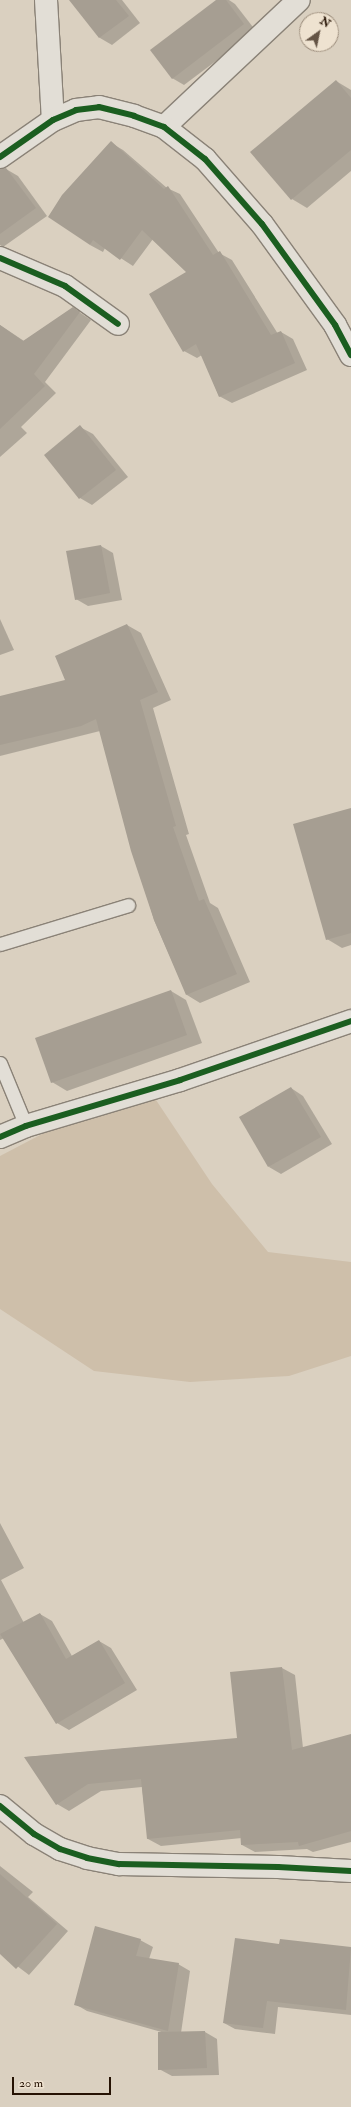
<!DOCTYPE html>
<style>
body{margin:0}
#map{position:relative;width:351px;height:2107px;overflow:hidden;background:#dad0c0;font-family:"IM FELL Double Pica",serif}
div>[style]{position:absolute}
.green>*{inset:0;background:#cebfaa}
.shadow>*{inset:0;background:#0003}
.building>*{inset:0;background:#a69e92}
.roads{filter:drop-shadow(1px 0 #8a8277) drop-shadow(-1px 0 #8a8277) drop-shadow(0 1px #8a8277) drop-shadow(0 -1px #8a8277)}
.lane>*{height:13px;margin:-6.5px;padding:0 6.5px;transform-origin:6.5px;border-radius:6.5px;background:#e2ded6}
.street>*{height:22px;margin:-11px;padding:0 11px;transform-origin:11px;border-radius:11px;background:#e2ded6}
.cycleway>*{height:6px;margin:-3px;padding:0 3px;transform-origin:3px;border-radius:3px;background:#1b5e20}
span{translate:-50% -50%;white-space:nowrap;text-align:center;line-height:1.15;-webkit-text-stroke:3px #eee2d0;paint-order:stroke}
.north{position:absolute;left:299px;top:12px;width:40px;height:40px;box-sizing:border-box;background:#eee2d0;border:1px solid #9e8f7e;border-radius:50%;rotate:33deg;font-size:11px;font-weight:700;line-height:16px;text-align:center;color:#251203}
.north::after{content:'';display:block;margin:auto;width:14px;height:18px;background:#645445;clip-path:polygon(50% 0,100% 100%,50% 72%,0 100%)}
.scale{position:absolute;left:12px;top:2077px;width:99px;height:18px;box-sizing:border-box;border:2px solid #251203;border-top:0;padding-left:5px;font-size:12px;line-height:14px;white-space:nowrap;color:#251203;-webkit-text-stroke:3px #eee2d0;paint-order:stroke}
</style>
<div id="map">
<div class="green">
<i style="clip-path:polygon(152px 1094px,212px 1184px,268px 1252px,351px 1262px,351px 1356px,289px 1376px,190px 1382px,94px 1371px,0 1309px,0 1156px,67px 1121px)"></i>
</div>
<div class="shadow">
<i style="clip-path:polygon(82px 0,122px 0,140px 23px,112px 45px,100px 38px,75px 6px)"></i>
<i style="clip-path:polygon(218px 0,229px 0,235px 4px,256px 31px,184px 85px,172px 78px)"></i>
<i style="clip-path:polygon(336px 81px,351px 90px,351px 171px,307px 208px,292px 199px)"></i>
<i style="clip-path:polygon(111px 143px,123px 150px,167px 188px,180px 194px,219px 253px,232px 260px,278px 334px,281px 332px,293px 339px,307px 370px,232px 403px,219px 396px,202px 355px,197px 358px,184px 351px,188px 272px,153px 239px,133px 266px,105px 248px,103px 252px,90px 245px)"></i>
<i style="clip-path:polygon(6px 169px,18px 176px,47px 216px,3px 247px,0 245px,0 170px)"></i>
<i style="clip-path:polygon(73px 308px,91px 320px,45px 382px,56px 393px,21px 427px,27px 433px,0 457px,0 325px,24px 341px)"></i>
<i style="clip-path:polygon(80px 427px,93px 434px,128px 477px,92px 505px,80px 498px)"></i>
<i style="clip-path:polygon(101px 546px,113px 553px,122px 600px,88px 606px,76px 599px)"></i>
<i style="clip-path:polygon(0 619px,14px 650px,0 655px)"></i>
<i style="clip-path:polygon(127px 625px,141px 633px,171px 700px,153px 708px,189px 834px,186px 835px,210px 903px,218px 908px,250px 982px,200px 1003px,187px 995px,154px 920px,100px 731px,0 756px,0 697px,67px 681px)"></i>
<i style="clip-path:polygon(351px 809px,351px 945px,342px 948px,327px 939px)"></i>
<i style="clip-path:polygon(171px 991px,186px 1000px,202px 1043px,67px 1091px,52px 1082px)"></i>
<i style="clip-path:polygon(291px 1088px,303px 1096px,332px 1144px,281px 1174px,269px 1167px)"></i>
<i style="clip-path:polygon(0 1523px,24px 1568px,1px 1580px,24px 1623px,40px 1614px,52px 1621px,72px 1656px,99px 1641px,111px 1648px,137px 1690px,69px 1730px,57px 1723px,4px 1638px,0 1640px)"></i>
<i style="clip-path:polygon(282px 1668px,295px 1675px,303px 1748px,351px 1735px,351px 1842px,313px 1852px,307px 1849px,255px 1852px,242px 1845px,242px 1838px,161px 1846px,148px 1839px,142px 1787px,101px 1791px,69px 1811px,57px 1804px,26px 1757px,238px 1739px)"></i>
<i style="clip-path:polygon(0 1866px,33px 1892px,28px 1897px,68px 1931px,29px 1975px,0 1953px)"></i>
<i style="clip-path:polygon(140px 1940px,153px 1947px,149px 1959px,178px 1964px,190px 1971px,181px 2033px,205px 2032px,217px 2039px,219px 2075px,172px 2076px,159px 2069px,165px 2033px,87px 2011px,75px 2004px)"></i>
<i style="clip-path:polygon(281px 1940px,351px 1948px,351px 2015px,278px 2007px,275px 2034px,235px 2029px,224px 2023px,280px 1945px)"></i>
</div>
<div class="building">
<i style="clip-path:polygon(69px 0,116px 0,129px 16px,99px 38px)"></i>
<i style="clip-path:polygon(216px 0,226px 0,244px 24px,172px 79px,150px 50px)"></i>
<i style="clip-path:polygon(336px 80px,351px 98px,351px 150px,291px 200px,250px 152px)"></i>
<i style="clip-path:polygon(111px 141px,164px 189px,168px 186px,213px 255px,220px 251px,271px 335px,281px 331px,295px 363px,219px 397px,196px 344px,183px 352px,149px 294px,186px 272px,142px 230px,120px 260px,93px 240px,90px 245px,48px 217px,62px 195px)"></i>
<i style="clip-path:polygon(6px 168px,36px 208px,0 234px,0 169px)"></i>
<i style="clip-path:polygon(73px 307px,80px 312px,34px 374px,45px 386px,0 429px,0 325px,23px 341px)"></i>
<i style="clip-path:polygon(80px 425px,116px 470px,79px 499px,44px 455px)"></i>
<i style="clip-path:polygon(101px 545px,110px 593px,75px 600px,66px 551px)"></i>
<i style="clip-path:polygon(127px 624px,158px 692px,140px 700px,176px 826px,173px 827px,199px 901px,204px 899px,237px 974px,186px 995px,154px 920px,131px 851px,96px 719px,81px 726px,0 745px,0 696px,65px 680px,55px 656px)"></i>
<i style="clip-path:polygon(351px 808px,351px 933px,326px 940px,293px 824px)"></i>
<i style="clip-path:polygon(171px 990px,187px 1035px,51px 1083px,35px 1038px)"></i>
<i style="clip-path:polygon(291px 1087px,321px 1137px,268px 1167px,239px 1117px)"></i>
<i style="clip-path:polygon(40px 1613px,66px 1659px,99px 1640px,125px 1683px,56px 1724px,0 1634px)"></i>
<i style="clip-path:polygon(282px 1667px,292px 1750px,351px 1734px,351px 1831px,299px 1846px,298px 1842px,241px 1845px,240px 1830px,147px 1839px,141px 1779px,88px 1784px,56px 1805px,24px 1757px,237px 1738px,230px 1672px)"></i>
<i style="clip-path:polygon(0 1874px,57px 1924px,16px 1969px,0 1954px)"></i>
<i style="clip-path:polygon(95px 1926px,141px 1939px,136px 1956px,179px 1963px,168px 2031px,74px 2005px)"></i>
<i style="clip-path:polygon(235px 1938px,279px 1944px,280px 1939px,351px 1947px,346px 2010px,267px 2001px,263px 2028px,223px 2023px)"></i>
<i style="clip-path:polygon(205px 2031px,207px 2068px,158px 2070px,158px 2032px)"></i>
</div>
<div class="roads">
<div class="lane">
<i style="left:0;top:944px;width:134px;rotate:-16.9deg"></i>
<i style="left:0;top:1063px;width:68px;rotate:67.6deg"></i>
</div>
<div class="street">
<i style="left:46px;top:0;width:120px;rotate:86.7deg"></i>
<i style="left:164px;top:127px;width:185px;rotate:-43.3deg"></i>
<i style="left:0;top:157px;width:65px;rotate:-34.9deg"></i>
<i style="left:53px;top:120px;width:25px;rotate:-23deg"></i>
<i style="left:76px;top:110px;width:23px;rotate:-7deg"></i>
<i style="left:99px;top:107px;width:36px;rotate:14deg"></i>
<i style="left:134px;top:116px;width:32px;rotate:20deg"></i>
<i style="left:164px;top:127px;width:52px;rotate:38deg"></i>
<i style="left:205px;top:159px;width:86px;rotate:48.8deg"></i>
<i style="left:262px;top:224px;width:125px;rotate:54.1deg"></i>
<i style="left:335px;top:325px;width:34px;rotate:62deg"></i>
<i style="left:0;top:258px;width:71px;rotate:23.3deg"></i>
<i style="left:65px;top:286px;width:65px;rotate:35.6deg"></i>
<i style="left:0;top:1137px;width:28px;rotate:-23deg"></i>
<i style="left:26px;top:1126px;width:161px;rotate:-16.6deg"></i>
<i style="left:180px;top:1080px;width:181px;rotate:-19deg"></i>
<i style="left:0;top:1806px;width:44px;rotate:39.5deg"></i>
<i style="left:34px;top:1834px;width:30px;rotate:30deg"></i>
<i style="left:60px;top:1849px;width:28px;rotate:18deg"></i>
<i style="left:87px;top:1858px;width:33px;rotate:11deg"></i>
<i style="left:119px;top:1864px;width:159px;rotate:1.1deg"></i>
<i style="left:278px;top:1867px;width:73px;rotate:3.1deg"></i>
</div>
</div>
<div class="cycleway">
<i style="left:0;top:157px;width:65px;rotate:-34.9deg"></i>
<i style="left:53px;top:120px;width:25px;rotate:-23deg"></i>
<i style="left:76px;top:110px;width:23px;rotate:-7deg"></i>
<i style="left:99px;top:107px;width:36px;rotate:14deg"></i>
<i style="left:134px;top:116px;width:32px;rotate:20deg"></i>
<i style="left:164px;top:127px;width:52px;rotate:38deg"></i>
<i style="left:205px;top:159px;width:86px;rotate:48.8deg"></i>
<i style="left:262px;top:224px;width:125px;rotate:54.1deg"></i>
<i style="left:335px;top:325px;width:34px;rotate:62deg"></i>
<i style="left:0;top:258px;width:71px;rotate:23.3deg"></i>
<i style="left:65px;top:286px;width:65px;rotate:35.6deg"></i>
<i style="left:0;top:1137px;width:28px;rotate:-23deg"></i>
<i style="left:26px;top:1126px;width:161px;rotate:-16.6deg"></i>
<i style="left:180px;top:1080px;width:181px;rotate:-19deg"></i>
<i style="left:0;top:1806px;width:44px;rotate:39.5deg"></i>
<i style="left:34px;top:1834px;width:30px;rotate:30deg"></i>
<i style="left:60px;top:1849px;width:28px;rotate:18deg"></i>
<i style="left:87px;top:1858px;width:33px;rotate:11deg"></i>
<i style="left:119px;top:1864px;width:159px;rotate:1.1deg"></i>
<i style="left:278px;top:1867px;width:73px;rotate:3.1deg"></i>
</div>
<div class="north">N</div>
<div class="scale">20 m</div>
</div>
